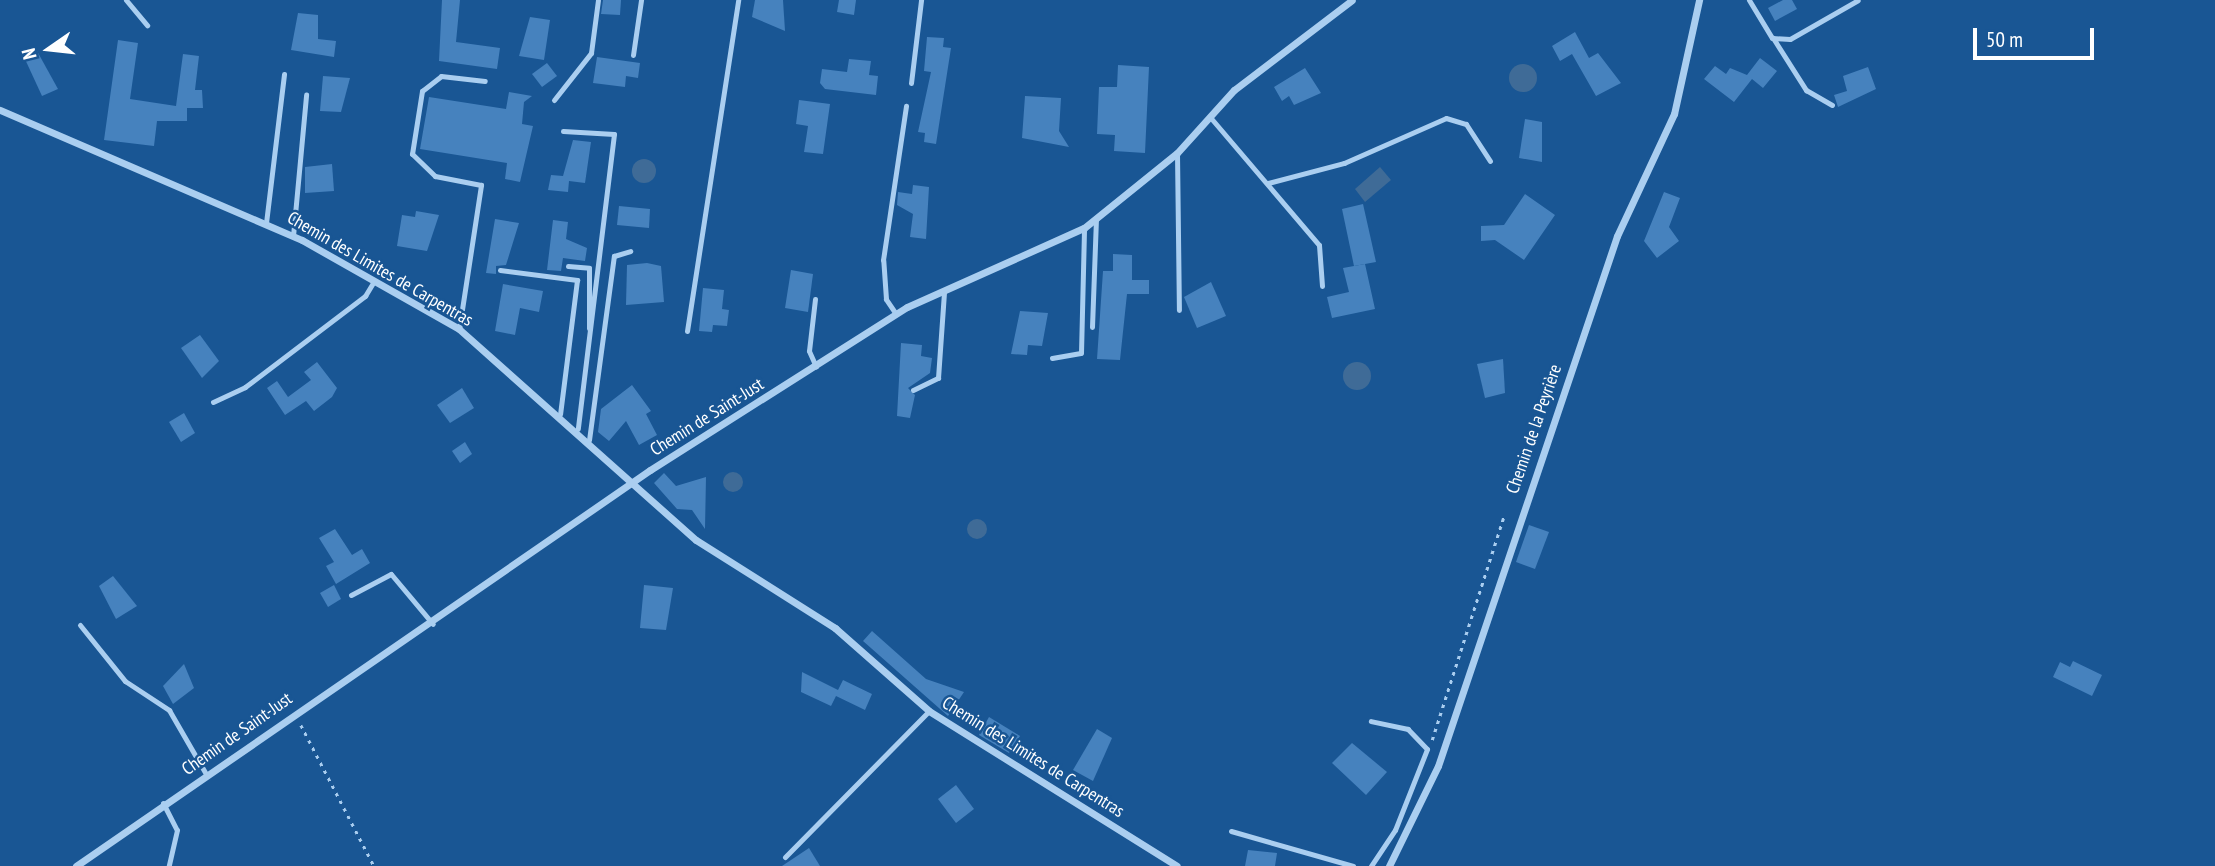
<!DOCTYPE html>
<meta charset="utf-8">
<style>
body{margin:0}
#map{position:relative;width:2215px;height:866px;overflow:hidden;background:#195694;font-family:"PT Sans Narrow",sans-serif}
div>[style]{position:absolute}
.water>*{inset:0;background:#3f6b97}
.round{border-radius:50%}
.building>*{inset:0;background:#4682be}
.path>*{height:2.5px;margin-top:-1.25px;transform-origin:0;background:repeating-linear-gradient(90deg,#aacef0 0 3.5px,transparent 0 8.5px)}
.lane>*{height:5px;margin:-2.5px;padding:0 2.5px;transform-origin:2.5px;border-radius:2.5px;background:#aacef0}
.street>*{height:7px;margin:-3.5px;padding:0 3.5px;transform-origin:3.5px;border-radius:3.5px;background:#aacef0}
span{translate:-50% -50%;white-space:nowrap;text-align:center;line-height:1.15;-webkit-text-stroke:5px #195694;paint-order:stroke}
.street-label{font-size:18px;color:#fff}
.north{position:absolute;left:14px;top:14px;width:70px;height:70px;-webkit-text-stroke:5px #195694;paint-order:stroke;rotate:256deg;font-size:19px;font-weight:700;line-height:28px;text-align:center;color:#fff}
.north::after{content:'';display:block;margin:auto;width:24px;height:32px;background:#fff;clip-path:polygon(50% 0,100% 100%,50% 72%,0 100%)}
.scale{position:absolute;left:1973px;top:28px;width:121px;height:32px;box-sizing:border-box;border:4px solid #fff;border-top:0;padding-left:9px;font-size:21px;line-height:24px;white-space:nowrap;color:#fff;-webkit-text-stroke:5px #195694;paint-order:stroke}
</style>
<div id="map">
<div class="water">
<i class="round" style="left:1509px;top:64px;width:28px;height:28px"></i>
<i class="round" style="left:632px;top:159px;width:24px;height:24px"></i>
<i style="clip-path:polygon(1380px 167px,1391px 180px,1365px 202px,1355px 189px)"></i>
<i class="round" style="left:1343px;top:362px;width:28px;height:28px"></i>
<i class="round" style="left:723px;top:472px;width:20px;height:20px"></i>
<i class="round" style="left:967px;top:519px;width:20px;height:20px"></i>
</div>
<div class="building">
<i style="clip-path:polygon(442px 0,460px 0,456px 42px,500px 48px,497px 69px,439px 61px)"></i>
<i style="clip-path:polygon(603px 0,621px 0,620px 15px,601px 14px)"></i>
<i style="clip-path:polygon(755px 0,783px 0,785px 31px,752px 17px)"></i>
<i style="clip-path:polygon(839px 0,856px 0,854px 15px,837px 12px)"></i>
<i style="clip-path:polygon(1783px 0,1792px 0,1797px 9px,1775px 21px,1768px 8px)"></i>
<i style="clip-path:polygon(298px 13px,318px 15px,318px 39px,336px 41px,334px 57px,291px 50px)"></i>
<i style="clip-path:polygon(530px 17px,550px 20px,544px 60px,519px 56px)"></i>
<i style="clip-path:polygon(1575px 32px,1589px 58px,1598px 53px,1621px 83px,1596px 96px,1572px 54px,1560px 61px,1552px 46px)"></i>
<i style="clip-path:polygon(927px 37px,944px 38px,943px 47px,951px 48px,936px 144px,924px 142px,925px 133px,918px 132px,931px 72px,924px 71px)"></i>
<i style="clip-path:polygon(118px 40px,138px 43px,130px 99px,176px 106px,183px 54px,199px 56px,195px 90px,202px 90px,203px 108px,187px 108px,187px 121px,157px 121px,154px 146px,104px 140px)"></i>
<i style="clip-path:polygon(37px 51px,58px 89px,42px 96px,24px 57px)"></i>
<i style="clip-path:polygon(597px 57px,640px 63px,638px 78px,626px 76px,625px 87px,593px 83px)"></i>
<i style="clip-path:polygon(1760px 58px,1777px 71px,1763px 88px,1752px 79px,1734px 102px,1704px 79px,1715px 66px,1726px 74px,1730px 68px,1747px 75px)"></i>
<i style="clip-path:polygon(849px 59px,871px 61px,869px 75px,878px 76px,876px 95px,825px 89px,820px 83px,822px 69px,847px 72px)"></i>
<i style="clip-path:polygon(547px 63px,557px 76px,542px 87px,532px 74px)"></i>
<i style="clip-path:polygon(1118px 65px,1149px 67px,1145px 153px,1114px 151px,1115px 135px,1097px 134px,1099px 87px,1117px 87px)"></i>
<i style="clip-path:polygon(1868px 67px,1876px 89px,1838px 107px,1834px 95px,1847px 91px,1843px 76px)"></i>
<i style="clip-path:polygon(1305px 68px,1321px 93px,1294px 105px,1289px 96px,1282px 101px,1274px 87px)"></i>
<i style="clip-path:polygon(323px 76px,350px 78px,341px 112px,320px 111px)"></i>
<i style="clip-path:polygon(509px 92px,532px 96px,524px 102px,522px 124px,533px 126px,520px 182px,505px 179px,507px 163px,420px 149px,429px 97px,506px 109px)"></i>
<i style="clip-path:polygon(1025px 96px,1061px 98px,1059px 131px,1069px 147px,1022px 138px)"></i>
<i style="clip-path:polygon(799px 100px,830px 104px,823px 154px,804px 152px,808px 126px,796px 124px)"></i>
<i style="clip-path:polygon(1525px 119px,1542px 122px,1542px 162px,1519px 158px)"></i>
<i style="clip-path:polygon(573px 140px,591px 142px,585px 183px,569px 181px,568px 192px,548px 190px,551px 175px,563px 176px)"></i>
<i style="clip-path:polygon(332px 164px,334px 191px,305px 193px,305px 167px)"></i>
<i style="clip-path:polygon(913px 185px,929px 187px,926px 239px,910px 237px,913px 214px,897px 205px,898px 192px,912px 194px)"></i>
<i style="clip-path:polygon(1664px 192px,1680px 198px,1669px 227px,1679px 241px,1657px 258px,1644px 241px)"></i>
<i style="clip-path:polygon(1525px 194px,1555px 215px,1524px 260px,1495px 240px,1481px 241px,1481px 226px,1504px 225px)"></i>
<i style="clip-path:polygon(1363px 204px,1376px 262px,1354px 266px,1342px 209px)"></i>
<i style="clip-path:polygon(619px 206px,650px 209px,649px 228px,617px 225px)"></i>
<i style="clip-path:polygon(416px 211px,439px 215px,427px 251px,397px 246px,402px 215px,415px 217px)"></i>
<i style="clip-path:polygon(495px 219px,519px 223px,506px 265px,496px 266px,496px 274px,486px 273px)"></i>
<i style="clip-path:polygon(553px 220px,568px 222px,566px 239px,587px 248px,585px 261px,563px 258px,561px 271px,547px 270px)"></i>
<i style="clip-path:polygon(1113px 254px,1132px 255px,1132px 280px,1149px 280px,1149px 294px,1127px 294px,1120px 360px,1097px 359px,1103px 271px,1113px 271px)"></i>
<i style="clip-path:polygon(647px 263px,661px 266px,664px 302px,626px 305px,627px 265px)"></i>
<i style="clip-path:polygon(1365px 264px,1375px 309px,1332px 318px,1327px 297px,1349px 292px,1343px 268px)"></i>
<i style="clip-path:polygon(791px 270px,813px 274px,808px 312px,785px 308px)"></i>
<i style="clip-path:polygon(1211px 282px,1226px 316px,1197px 328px,1184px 297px)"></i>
<i style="clip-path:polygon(503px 284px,543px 291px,539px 312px,520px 308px,515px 335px,495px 331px)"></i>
<i style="clip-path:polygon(703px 288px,724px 290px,722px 309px,729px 310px,727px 326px,713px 325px,712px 332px,699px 331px)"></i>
<i style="clip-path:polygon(1020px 311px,1048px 313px,1042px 346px,1028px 345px,1027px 355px,1011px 354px)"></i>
<i style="clip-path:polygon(200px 335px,219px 361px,202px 378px,181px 348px)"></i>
<i style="clip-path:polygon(901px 343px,922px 345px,921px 356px,932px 358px,930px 373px,908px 388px,915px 395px,910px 418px,897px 416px)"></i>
<i style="clip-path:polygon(1503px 359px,1505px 393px,1485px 398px,1477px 364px)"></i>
<i style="clip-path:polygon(317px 362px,337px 388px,332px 397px,314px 411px,306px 401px,285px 415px,267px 388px,277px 381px,288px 397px,311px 380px,304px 372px)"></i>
<i style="clip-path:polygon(632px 385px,651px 411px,646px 414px,657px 435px,639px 445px,626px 421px,609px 441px,598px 432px,601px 409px)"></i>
<i style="clip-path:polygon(462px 388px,474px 408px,450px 423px,437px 405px)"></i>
<i style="clip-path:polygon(184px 413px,195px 433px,181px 442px,169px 422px)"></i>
<i style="clip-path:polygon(465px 442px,472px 454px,460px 463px,452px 451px)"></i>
<i style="clip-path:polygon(664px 473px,676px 486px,706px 477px,705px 529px,692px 510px,677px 509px,654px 483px)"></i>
<i style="clip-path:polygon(1529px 525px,1549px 532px,1535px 569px,1516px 562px)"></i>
<i style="clip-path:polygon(335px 529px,352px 555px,362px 549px,370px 563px,336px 584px,326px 566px,334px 562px,319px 538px)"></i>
<i style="clip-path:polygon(113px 576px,137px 606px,116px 619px,99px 586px)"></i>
<i style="clip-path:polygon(334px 585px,341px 599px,328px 607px,320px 593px)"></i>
<i style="clip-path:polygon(644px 585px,673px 588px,666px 630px,640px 628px)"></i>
<i style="clip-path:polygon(872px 631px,926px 679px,964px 692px,948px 716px,863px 641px)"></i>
<i style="clip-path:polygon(2073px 661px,2102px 675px,2092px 696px,2053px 677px,2060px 662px,2070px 667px)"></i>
<i style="clip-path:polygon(184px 664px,194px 688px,173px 704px,163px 686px)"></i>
<i style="clip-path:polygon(802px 672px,838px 690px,843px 680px,872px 694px,865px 710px,836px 696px,831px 706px,801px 692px)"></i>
<i style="clip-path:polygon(989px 717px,1020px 736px,1009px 753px,979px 735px)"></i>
<i style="clip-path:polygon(1097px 729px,1112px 738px,1093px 781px,1073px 770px)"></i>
<i style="clip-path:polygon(1352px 743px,1387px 772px,1366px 795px,1332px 763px)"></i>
<i style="clip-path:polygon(956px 785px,974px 809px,956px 823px,938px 799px)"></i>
<i style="clip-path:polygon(809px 848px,820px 866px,782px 866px)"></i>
<i style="clip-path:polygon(1248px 850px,1277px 853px,1275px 866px,1245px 866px)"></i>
</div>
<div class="path">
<i style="left:301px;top:725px;width:159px;rotate:62.6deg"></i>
<i style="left:1432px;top:740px;width:235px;rotate:-72.2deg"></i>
</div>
<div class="lane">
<i style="left:126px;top:0;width:33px;rotate:50deg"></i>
<i style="left:1749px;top:0;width:44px;rotate:58.8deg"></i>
<i style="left:1772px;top:38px;width:18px;rotate:3deg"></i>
<i style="left:1790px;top:39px;width:78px;rotate:-29.8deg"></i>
<i style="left:1773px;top:38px;width:62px;rotate:57.6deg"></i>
<i style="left:1806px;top:90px;width:30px;rotate:30deg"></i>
<i style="left:633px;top:55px;width:56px;rotate:-81.7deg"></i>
<i style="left:911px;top:83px;width:84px;rotate:-83.1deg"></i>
<i style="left:554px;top:100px;width:60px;rotate:-51.8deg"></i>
<i style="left:591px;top:53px;width:53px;rotate:-82.5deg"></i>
<i style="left:1210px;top:117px;width:168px;rotate:49.6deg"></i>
<i style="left:1319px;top:245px;width:41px;rotate:85.8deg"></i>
<i style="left:563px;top:131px;width:51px;rotate:3.4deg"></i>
<i style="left:614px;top:134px;width:297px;rotate:97deg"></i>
<i style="left:1177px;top:153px;width:157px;rotate:89.3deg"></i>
<i style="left:1268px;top:183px;width:79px;rotate:-14.7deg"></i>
<i style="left:1344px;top:163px;width:111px;rotate:-23.8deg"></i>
<i style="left:1446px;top:118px;width:21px;rotate:17deg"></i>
<i style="left:1466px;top:124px;width:44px;rotate:57deg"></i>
<i style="left:266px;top:223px;width:150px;rotate:-83.1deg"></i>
<i style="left:293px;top:236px;width:142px;rotate:-84.7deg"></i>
<i style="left:568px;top:266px;width:21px;rotate:5deg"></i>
<i style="left:589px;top:268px;width:60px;rotate:90deg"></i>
<i style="left:500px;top:270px;width:78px;rotate:7.4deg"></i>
<i style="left:577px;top:280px;width:135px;rotate:97.2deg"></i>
<i style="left:815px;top:299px;width:52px;rotate:96.6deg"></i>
<i style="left:809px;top:351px;width:17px;rotate:66deg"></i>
<i style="left:896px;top:314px;width:18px;rotate:-124deg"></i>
<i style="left:886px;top:299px;width:39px;rotate:-94deg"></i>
<i style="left:883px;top:260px;width:156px;rotate:-81.5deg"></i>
<i style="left:1092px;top:327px;width:109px;rotate:-87.9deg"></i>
<i style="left:459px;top:329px;width:146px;rotate:-81.3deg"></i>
<i style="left:481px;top:185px;width:47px;rotate:-168.9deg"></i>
<i style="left:435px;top:176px;width:32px;rotate:-136deg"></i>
<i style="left:412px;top:154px;width:64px;rotate:-81deg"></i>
<i style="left:422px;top:91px;width:24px;rotate:-38deg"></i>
<i style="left:441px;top:76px;width:44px;rotate:6.5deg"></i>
<i style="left:687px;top:331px;width:335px;rotate:-81.2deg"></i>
<i style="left:1052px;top:358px;width:29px;rotate:-10deg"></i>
<i style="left:1081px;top:353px;width:125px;rotate:-88.6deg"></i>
<i style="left:913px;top:390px;width:28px;rotate:-26deg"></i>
<i style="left:938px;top:378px;width:86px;rotate:-86deg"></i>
<i style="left:213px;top:402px;width:35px;rotate:-25deg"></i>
<i style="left:245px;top:387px;width:151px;rotate:-37.2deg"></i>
<i style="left:365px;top:296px;width:17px;rotate:-59deg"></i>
<i style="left:589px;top:440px;width:186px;rotate:-82.3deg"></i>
<i style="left:614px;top:256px;width:17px;rotate:-17deg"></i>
<i style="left:351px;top:595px;width:45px;rotate:-27.7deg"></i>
<i style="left:391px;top:574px;width:65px;rotate:50deg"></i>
<i style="left:80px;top:625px;width:72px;rotate:51.2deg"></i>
<i style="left:125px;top:681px;width:53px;rotate:33.4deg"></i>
<i style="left:169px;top:710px;width:74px;rotate:60deg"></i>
<i style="left:163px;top:803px;width:30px;rotate:63deg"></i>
<i style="left:177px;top:830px;width:37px;rotate:103deg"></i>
<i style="left:1231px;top:831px;width:127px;rotate:16deg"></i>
<i style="left:785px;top:857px;width:205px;rotate:-45.4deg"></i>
<i style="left:1371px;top:866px;width:43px;rotate:-56.3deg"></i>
<i style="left:1395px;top:830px;width:87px;rotate:-68.4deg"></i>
<i style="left:1427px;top:749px;width:28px;rotate:-134deg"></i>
<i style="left:1408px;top:729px;width:38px;rotate:-168deg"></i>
</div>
<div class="street">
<i style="left:0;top:110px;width:329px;rotate:23.3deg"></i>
<i style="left:302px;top:240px;width:180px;rotate:29.5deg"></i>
<i style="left:459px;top:329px;width:317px;rotate:41.7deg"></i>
<i style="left:696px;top:540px;width:165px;rotate:32.3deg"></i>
<i style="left:835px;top:628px;width:125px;rotate:41.4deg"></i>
<i style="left:929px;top:711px;width:292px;rotate:32deg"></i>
<i style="left:76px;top:866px;width:697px;rotate:-34.6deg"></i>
<i style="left:650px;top:470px;width:304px;rotate:-32.4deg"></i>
<i style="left:907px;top:307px;width:194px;rotate:-24.1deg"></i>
<i style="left:1084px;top:228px;width:119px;rotate:-38.9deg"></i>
<i style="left:1177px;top:153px;width:85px;rotate:-47.9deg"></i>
<i style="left:1234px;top:90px;width:148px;rotate:-37.3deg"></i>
<i style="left:1389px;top:866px;width:111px;rotate:-63.9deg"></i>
<i style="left:1438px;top:766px;width:559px;rotate:-71.34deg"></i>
<i style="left:1617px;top:236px;width:135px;rotate:-65deg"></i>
<i style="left:1674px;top:114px;width:117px;rotate:-77.6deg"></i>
</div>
<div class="street-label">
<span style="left:380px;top:269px;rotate:30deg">Chemin des Limites de Carpentras</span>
<span style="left:707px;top:417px;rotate:-32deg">Chemin de Saint-Just</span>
<span style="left:1534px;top:429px;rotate:-71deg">Chemin de la Peyrière</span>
<span style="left:237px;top:734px;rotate:-35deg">Chemin de Saint-Just</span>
<span style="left:1033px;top:757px;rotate:32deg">Chemin des Limites de Carpentras</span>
</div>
<div class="north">N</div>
<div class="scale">50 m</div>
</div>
